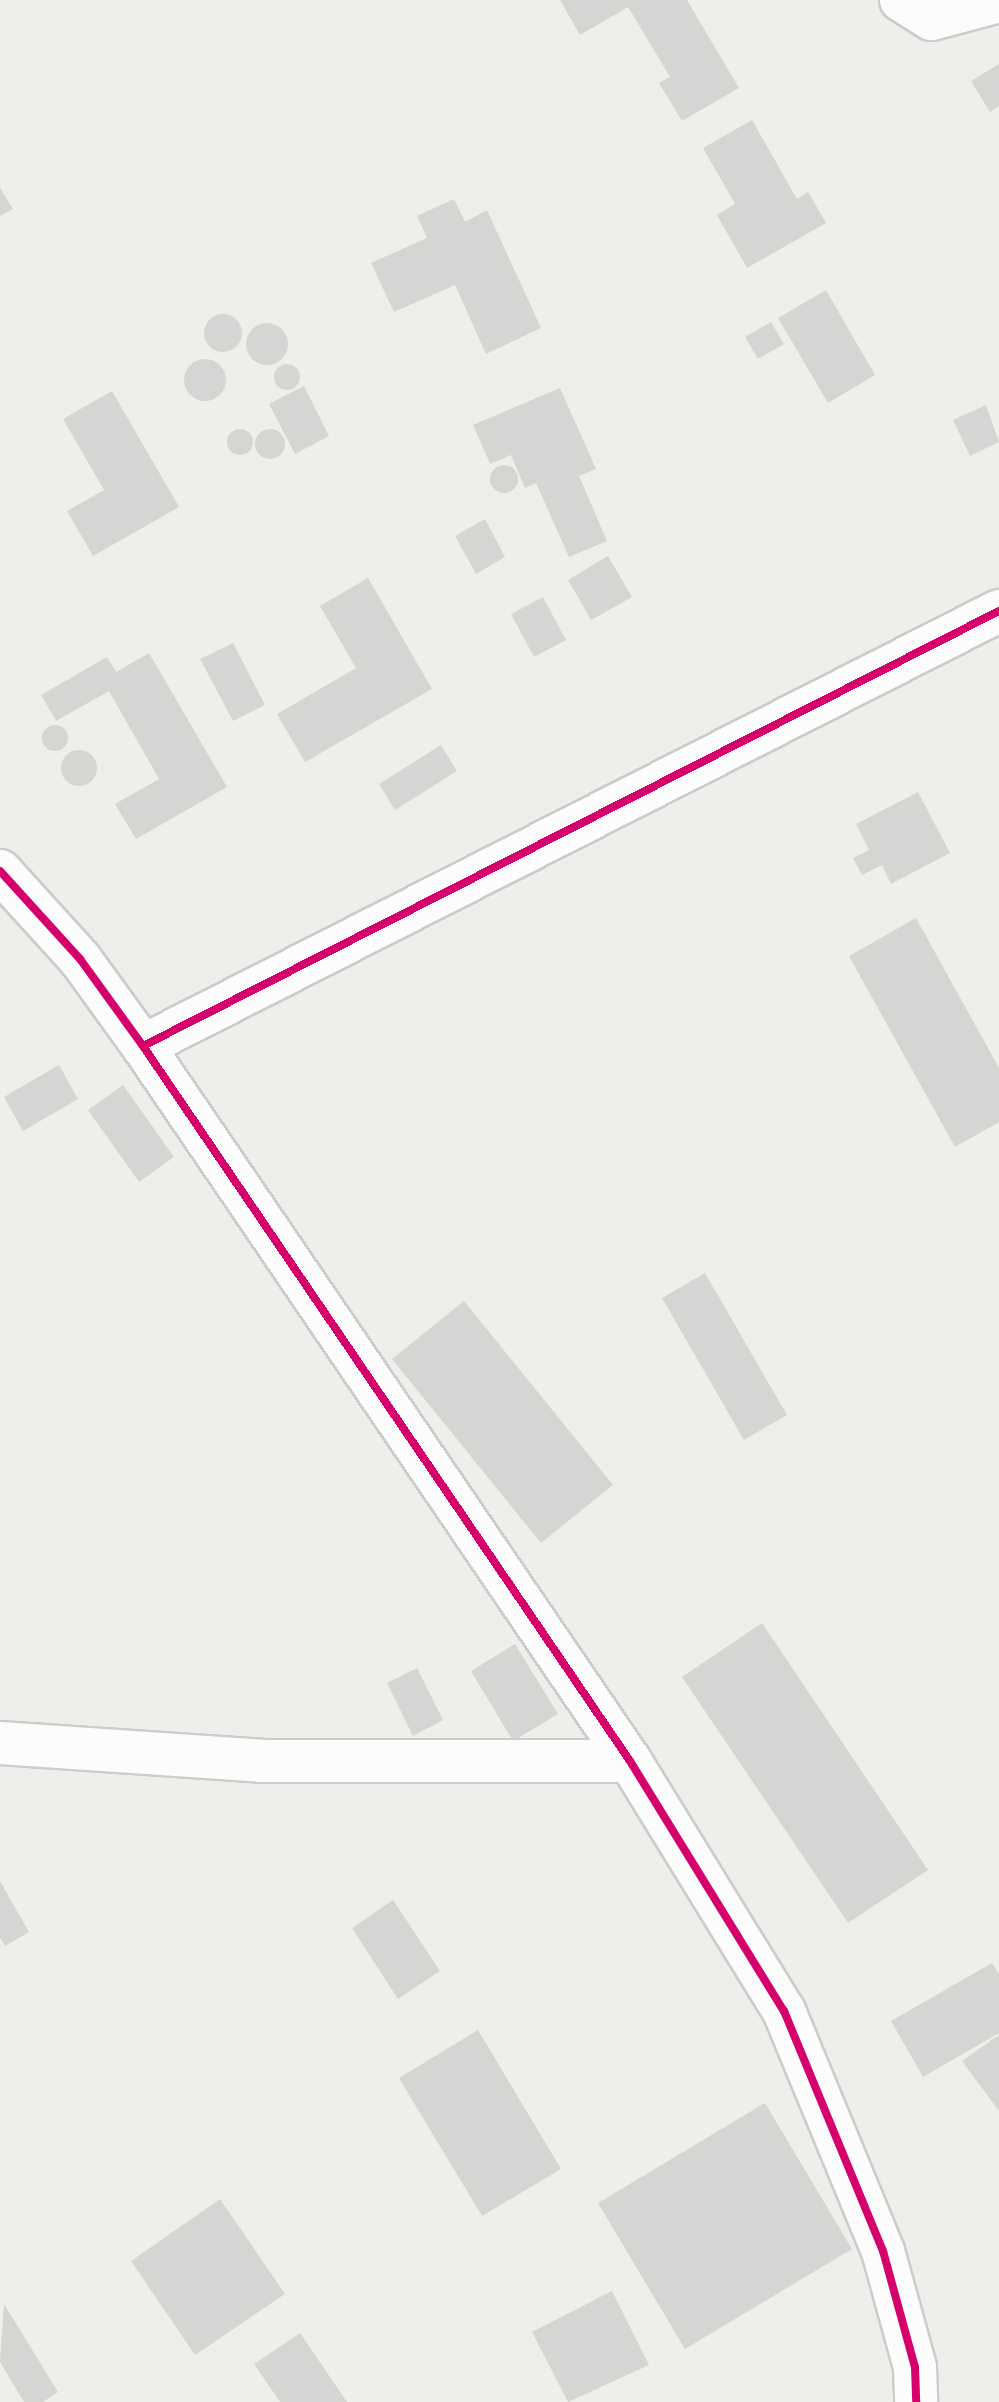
<!DOCTYPE html>
<style>
body{margin:0}
#map{position:relative;width:999px;height:2402px;overflow:hidden;background:#efeeea;font-family:Montserrat,sans-serif}
div>[style]{position:absolute}
.building>*{inset:0;background:#d6d5d3}
.round{border-radius:50%}
.roads{filter:drop-shadow(2px 0 #cbcccc) drop-shadow(-2px 0 #cbcccc) drop-shadow(0 2px #cbcccc) drop-shadow(0 -2px #cbcccc)}
.street>*{height:42px;margin:-21px;padding:0 21px;transform-origin:21px;border-radius:21px;background:#fdfcfc}
.cycleway>*{height:8px;margin:-4px;padding:0 4px;transform-origin:4px;border-radius:4px;background:#d6006c}
span{translate:-50% -50%;white-space:nowrap;text-align:center;line-height:1.15;-webkit-text-stroke:7px #fff;paint-order:stroke}
</style>
<div id="map">
<div class="building">
<i style="clip-path:polygon(560px 0,687px 0,739px 88px,682px 121px,659px 83px,670px 77px,628px 7px,580px 35px)"></i>
<i style="clip-path:polygon(999px 64px,999px 106px,990px 112px,971px 81px)"></i>
<i style="clip-path:polygon(752px 120px,797px 199px,808px 192px,826px 223px,747px 268px,717px 215px,735px 204px,703px 148px)"></i>
<i style="clip-path:polygon(0 188px,13px 209px,0 216px)"></i>
<i style="clip-path:polygon(454px 199px,465px 222px,487px 210px,541px 328px,486px 354px,455px 285px,394px 312px,371px 263px,427px 238px,417px 216px)"></i>
<i style="clip-path:polygon(826px 290px,875px 375px,828px 403px,778px 318px)"></i>
<i class="round" style="left:204px;top:314px;width:38px;height:38px"></i>
<i style="clip-path:polygon(771px 322px,784px 344px,758px 359px,745px 337px)"></i>
<i class="round" style="left:246px;top:323px;width:42px;height:42px"></i>
<i class="round" style="left:184px;top:359px;width:42px;height:42px"></i>
<i class="round" style="left:274px;top:364px;width:26px;height:26px"></i>
<i style="clip-path:polygon(304px 386px,329px 436px,295px 454px,269px 404px)"></i>
<i style="clip-path:polygon(560px 388px,596px 469px,579px 476px,607px 541px,569px 557px,536px 483px,525px 488px,511px 455px,490px 464px,473px 425px)"></i>
<i style="clip-path:polygon(112px 391px,179px 507px,93px 556px,67px 511px,104px 490px,63px 419px)"></i>
<i style="clip-path:polygon(986px 405px,999px 442px,970px 456px,953px 420px)"></i>
<i class="round" style="left:227px;top:429px;width:26px;height:26px"></i>
<i class="round" style="left:255px;top:429px;width:30px;height:30px"></i>
<i class="round" style="left:490px;top:465px;width:28px;height:28px"></i>
<i style="clip-path:polygon(485px 519px,505px 557px,476px 574px,455px 536px)"></i>
<i style="clip-path:polygon(608px 556px,632px 597px,591px 620px,568px 580px)"></i>
<i style="clip-path:polygon(368px 578px,432px 689px,305px 762px,277px 714px,356px 668px,320px 606px)"></i>
<i style="clip-path:polygon(543px 597px,566px 640px,534px 657px,511px 614px)"></i>
<i style="clip-path:polygon(233px 643px,265px 705px,233px 721px,200px 659px)"></i>
<i style="clip-path:polygon(149px 653px,227px 787px,136px 839px,115px 804px,159px 779px,109px 691px,56px 721px,41px 695px,107px 657px,116px 672px)"></i>
<i class="round" style="left:42px;top:725px;width:26px;height:26px"></i>
<i style="clip-path:polygon(441px 745px,457px 771px,395px 810px,379px 784px)"></i>
<i class="round" style="left:61px;top:750px;width:36px;height:36px"></i>
<i style="clip-path:polygon(918px 792px,950px 853px,891px 884px,882px 865px,862px 875px,853px 858px,869px 850px,856px 824px)"></i>
<i style="clip-path:polygon(916px 918px,999px 1068px,999px 1122px,955px 1147px,849px 956px)"></i>
<i style="clip-path:polygon(59px 1065px,78px 1099px,23px 1131px,4px 1097px)"></i>
<i style="clip-path:polygon(123px 1085px,174px 1157px,139px 1182px,88px 1110px)"></i>
<i style="clip-path:polygon(705px 1273px,787px 1415px,744px 1440px,662px 1298px)"></i>
<i style="clip-path:polygon(464px 1301px,613px 1485px,541px 1543px,392px 1359px)"></i>
<i style="clip-path:polygon(762px 1623px,928px 1870px,848px 1923px,682px 1677px)"></i>
<i style="clip-path:polygon(515px 1644px,558px 1714px,513px 1741px,471px 1671px)"></i>
<i style="clip-path:polygon(417px 1668px,443px 1720px,413px 1736px,387px 1683px)"></i>
<i style="clip-path:polygon(0 1881px,29px 1932px,5px 1946px,0 1938px)"></i>
<i style="clip-path:polygon(393px 1900px,440px 1971px,398px 1999px,352px 1928px)"></i>
<i style="clip-path:polygon(992px 1963px,999px 1974px,999px 2033px,923px 2077px,891px 2021px)"></i>
<i style="clip-path:polygon(478px 2030px,561px 2169px,482px 2216px,399px 2078px)"></i>
<i style="clip-path:polygon(999px 2035px,999px 2111px,962px 2061px)"></i>
<i style="clip-path:polygon(765px 2103px,852px 2249px,685px 2349px,598px 2203px)"></i>
<i style="clip-path:polygon(220px 2199px,285px 2294px,195px 2355px,131px 2261px)"></i>
<i style="clip-path:polygon(612px 2291px,649px 2365px,568px 2402px,532px 2332px)"></i>
<i style="clip-path:polygon(4px 2304px,58px 2392px,43px 2402px,24px 2402px,0 2362px)"></i>
<i style="clip-path:polygon(300px 2333px,347px 2402px,280px 2402px,254px 2364px)"></i>
</div>
<div class="roads">
<div class="street">
<i style="left:901px;top:0;width:36px;rotate:32deg"></i>
<i style="left:932px;top:19px;width:69px;rotate:-15deg"></i>
<i style="left:0;top:871px;width:119px;rotate:47.7deg"></i>
<i style="left:80px;top:959px;width:107px;rotate:54.1deg"></i>
<i style="left:143px;top:1046px;width:865px;rotate:55.74deg"></i>
<i style="left:630px;top:1761px;width:294px;rotate:58.4deg"></i>
<i style="left:784px;top:2011px;width:260px;rotate:67.6deg"></i>
<i style="left:883px;top:2251px;width:120px;rotate:74.6deg"></i>
<i style="left:915px;top:2367px;width:35px;rotate:88deg"></i>
<i style="left:143px;top:1046px;width:960px;rotate:-26.94deg"></i>
<i style="left:0;top:1743px;width:262px;rotate:3.9deg"></i>
<i style="left:261px;top:1761px;width:369px"></i>
</div>
</div>
<div class="cycleway">
<i style="left:0;top:871px;width:119px;rotate:47.7deg"></i>
<i style="left:80px;top:959px;width:107px;rotate:54.1deg"></i>
<i style="left:143px;top:1046px;width:865px;rotate:55.74deg"></i>
<i style="left:630px;top:1761px;width:294px;rotate:58.4deg"></i>
<i style="left:784px;top:2011px;width:260px;rotate:67.6deg"></i>
<i style="left:883px;top:2251px;width:120px;rotate:74.6deg"></i>
<i style="left:915px;top:2367px;width:35px;rotate:88deg"></i>
<i style="left:143px;top:1046px;width:960px;rotate:-26.94deg"></i>
</div>
</div>
